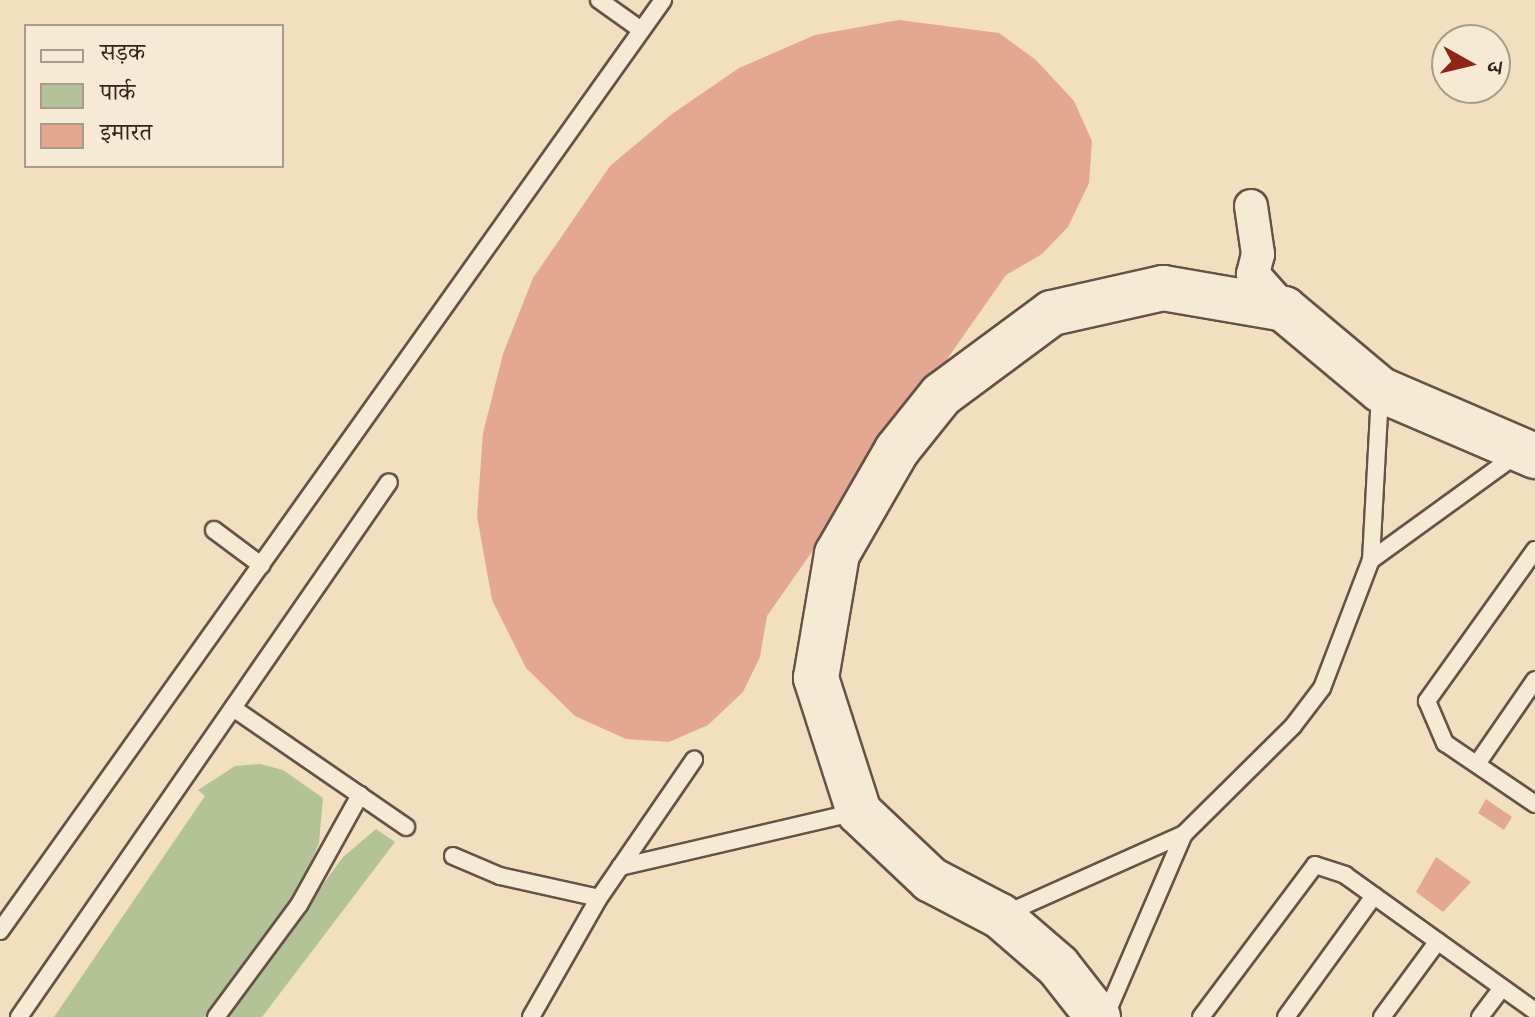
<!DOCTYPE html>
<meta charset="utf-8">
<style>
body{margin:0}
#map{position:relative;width:1535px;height:1017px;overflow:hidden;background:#f2dfbf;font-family:Vollkorn,"Noto Serif Devanagari",serif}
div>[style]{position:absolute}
.green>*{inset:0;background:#b4c397}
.building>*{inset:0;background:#e4a791}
.roads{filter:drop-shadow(2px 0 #665346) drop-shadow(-2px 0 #665346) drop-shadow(0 2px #665346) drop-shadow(0 -2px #665346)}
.lane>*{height:16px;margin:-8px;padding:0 8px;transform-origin:8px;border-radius:8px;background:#f7ead5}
.street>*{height:32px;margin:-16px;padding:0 16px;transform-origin:16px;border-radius:16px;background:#f7ead5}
.secondary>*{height:44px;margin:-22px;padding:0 22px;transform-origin:22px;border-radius:22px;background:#f7ead5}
span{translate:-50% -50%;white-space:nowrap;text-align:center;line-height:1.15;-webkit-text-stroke:6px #f7ead5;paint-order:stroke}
.legend{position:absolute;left:24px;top:24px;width:260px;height:144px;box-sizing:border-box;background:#f7ead5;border:2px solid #ab9b8b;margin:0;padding:10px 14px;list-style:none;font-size:24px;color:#38241d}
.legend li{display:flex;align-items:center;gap:16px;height:40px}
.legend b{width:40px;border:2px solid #ab9b8b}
.north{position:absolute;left:1431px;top:24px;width:80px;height:80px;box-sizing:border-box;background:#f7ead5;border:2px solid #ab9b8b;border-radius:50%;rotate:98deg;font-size:22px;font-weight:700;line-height:32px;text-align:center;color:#38241d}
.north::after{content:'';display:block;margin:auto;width:28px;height:36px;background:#8f2418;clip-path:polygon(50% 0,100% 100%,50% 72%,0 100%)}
</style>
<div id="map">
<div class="green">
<i style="clip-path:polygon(260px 764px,283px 770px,323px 798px,319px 843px,297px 895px,205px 1017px,54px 1017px,205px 796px,198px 790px,235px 766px)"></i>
<i style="clip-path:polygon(376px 829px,395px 842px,262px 1017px,225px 1017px,343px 857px)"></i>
</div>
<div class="building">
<i style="clip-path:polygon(899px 20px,999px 33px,1036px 60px,1074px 101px,1092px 141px,1089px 183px,1068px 227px,1042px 254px,1006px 275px,767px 616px,760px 657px,743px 692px,708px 725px,669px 742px,626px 739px,575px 716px,526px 668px,492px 600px,477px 516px,483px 433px,503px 354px,533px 278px,610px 166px,672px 114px,739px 68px,815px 35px)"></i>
<i style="clip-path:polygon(1486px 799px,1512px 817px,1504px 830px,1478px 813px)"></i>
<i style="clip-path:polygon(1436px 857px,1471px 882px,1443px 912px,1416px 892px)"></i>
</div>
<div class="roads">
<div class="lane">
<i style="left:599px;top:0;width:52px;rotate:35.5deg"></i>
<i style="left:214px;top:530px;width:59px;rotate:36.7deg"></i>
<i style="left:1535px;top:550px;width:186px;rotate:125.6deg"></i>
<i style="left:1427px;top:701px;width:46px;rotate:66.8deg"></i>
<i style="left:1445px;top:743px;width:109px;rotate:34.1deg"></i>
<i style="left:1371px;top:560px;width:183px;rotate:-35.9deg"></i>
<i style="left:233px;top:708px;width:210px;rotate:34.5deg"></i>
<i style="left:1477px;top:764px;width:102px;rotate:-55.4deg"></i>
<i style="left:453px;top:856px;width:51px;rotate:23.1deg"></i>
<i style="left:500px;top:876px;width:101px;rotate:12.5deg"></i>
<i style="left:599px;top:898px;width:168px;rotate:-55.5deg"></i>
<i style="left:620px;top:867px;width:242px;rotate:-13.1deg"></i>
<i style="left:1005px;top:914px;width:196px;rotate:-24.1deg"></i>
<i style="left:1184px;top:834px;width:153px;rotate:-44.7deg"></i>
<i style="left:1293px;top:726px;width:48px;rotate:-52.7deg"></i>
<i style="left:1322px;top:688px;width:137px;rotate:-69.1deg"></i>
<i style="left:1371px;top:560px;width:166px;rotate:-86.9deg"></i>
<i style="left:0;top:931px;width:1143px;rotate:-54.54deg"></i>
<i style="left:19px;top:1017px;width:650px;rotate:-55.33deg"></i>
<i style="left:216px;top:1017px;width:139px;rotate:-53.5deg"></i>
<i style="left:299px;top:905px;width:126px;rotate:-61deg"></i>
<i style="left:531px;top:1017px;width:137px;rotate:-60.3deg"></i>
<i style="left:1105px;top:1017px;width:199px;rotate:-66.7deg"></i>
<i style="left:1201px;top:1017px;width:190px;rotate:-53.1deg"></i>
<i style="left:1315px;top:865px;width:32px;rotate:18deg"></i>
<i style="left:1345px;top:875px;width:234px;rotate:35.6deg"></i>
<i style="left:1286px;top:1017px;width:150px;rotate:-54deg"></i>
<i style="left:1382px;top:1017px;width:94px;rotate:-53.6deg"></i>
<i style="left:1480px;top:1017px;width:36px;rotate:-53deg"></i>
</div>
<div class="street">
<i style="left:1251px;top:206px;width:49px;rotate:81.7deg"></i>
<i style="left:1258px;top:254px;width:21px;rotate:104deg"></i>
<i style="left:1253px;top:274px;width:47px;rotate:48.5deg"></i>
</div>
<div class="secondary">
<i style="left:1098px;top:1017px;width:65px;rotate:-128.1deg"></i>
<i style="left:1058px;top:966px;width:77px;rotate:-139.2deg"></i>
<i style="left:1000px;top:916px;width:78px;rotate:-152.4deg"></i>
<i style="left:931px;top:880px;width:99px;rotate:-136.6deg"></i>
<i style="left:859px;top:812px;width:141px;rotate:-107.8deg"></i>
<i style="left:816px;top:678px;width:126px;rotate:-80.4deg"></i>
<i style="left:837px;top:554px;width:120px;rotate:-60deg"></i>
<i style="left:897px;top:450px;width:70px;rotate:-51.3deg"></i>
<i style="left:941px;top:395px;width:138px;rotate:-36.5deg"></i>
<i style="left:1052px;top:313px;width:114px;rotate:-12.7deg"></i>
<i style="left:1163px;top:288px;width:123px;rotate:9.8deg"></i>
<i style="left:1284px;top:309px;width:126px;rotate:39.9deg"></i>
<i style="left:1381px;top:390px;width:168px;rotate:23.2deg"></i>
</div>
</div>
<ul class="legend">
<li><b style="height:10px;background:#f7ead5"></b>सड़क</li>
<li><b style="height:22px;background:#b4c397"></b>पार्क</li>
<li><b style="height:22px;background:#e4a791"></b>इमारत</li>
</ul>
<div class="north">उ</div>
</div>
